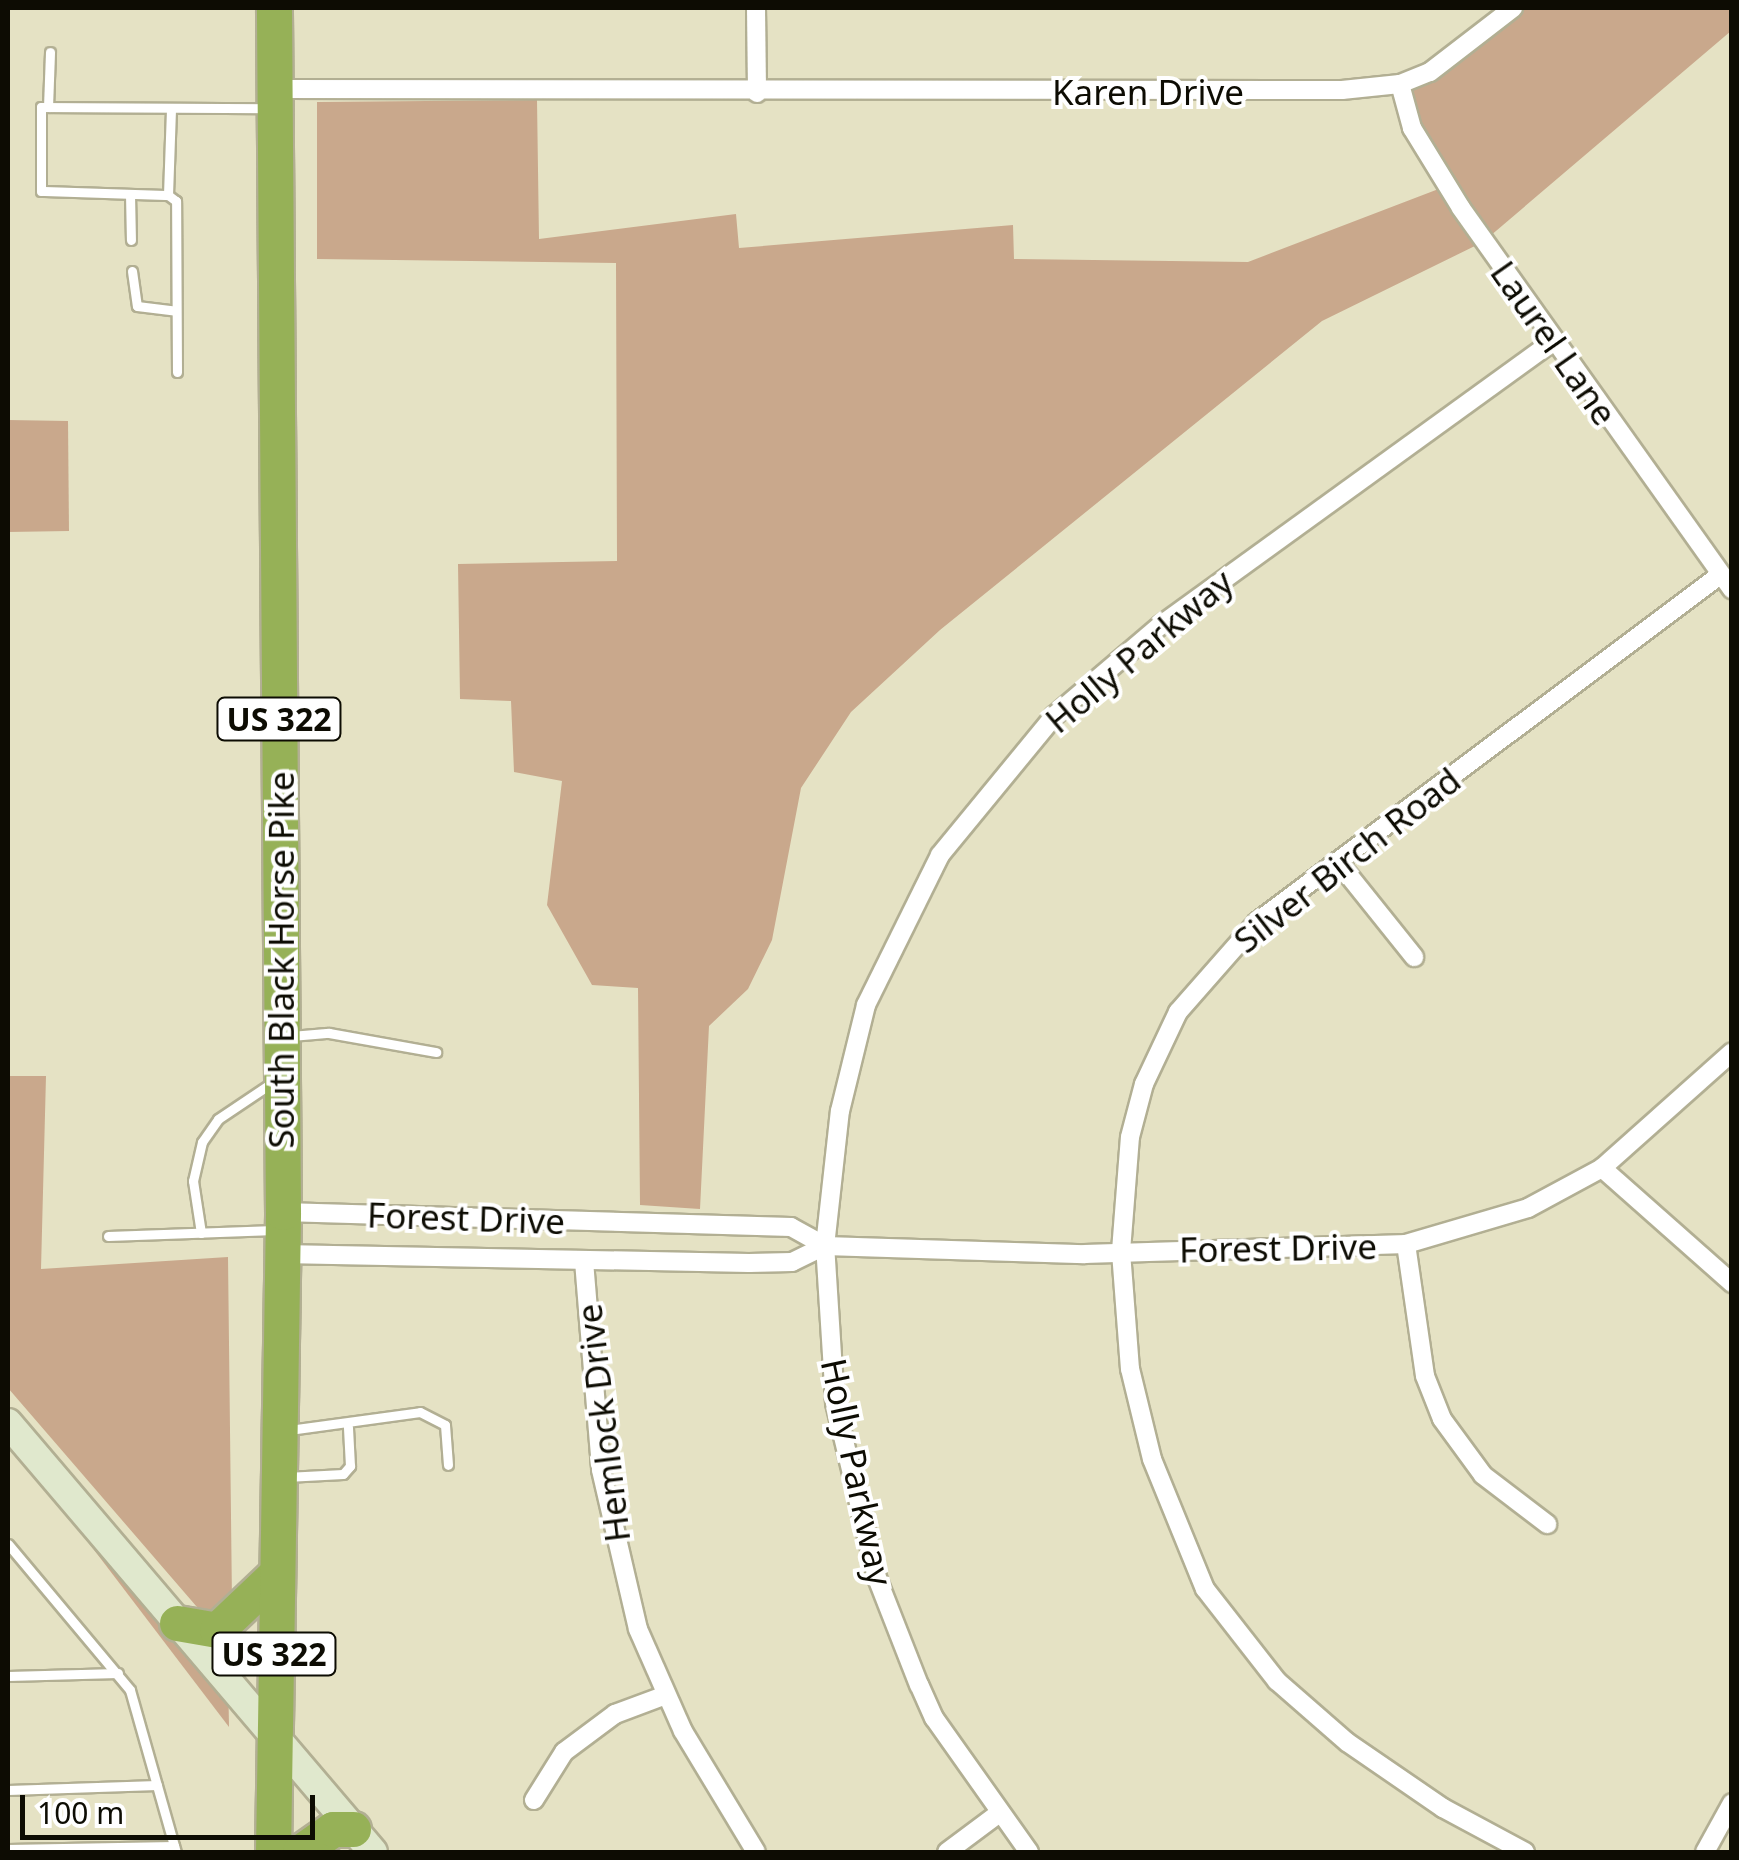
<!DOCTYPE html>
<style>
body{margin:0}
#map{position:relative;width:1739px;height:1860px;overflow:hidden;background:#e5e2c4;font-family:"Noto Sans",sans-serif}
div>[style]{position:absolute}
.green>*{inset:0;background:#c9a88c}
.roads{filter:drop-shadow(2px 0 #b2af93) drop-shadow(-2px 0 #b2af93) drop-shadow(0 2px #b2af93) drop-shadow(0 -2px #b2af93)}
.lane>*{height:9px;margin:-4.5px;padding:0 4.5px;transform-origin:4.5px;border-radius:4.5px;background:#fff}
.street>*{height:18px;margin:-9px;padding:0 9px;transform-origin:9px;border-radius:9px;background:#fff}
.secondary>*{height:28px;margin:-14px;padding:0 14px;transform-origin:14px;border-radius:14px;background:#e0e8cd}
.highway>*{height:35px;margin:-17.5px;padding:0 17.5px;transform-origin:17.5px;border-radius:17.5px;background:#96b157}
span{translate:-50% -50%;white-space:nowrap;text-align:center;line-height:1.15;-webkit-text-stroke:8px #fff;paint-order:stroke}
.shield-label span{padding:2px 8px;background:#fff;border:2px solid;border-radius:8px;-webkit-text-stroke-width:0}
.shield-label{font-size:32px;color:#0d0c03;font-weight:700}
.street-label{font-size:35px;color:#0d0c03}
.frame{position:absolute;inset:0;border:10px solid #0d0c03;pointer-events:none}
.scale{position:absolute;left:20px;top:1795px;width:295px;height:45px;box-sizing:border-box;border:5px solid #0d0c03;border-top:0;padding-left:12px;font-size:30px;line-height:35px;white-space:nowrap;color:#0d0c03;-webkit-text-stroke:8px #fff;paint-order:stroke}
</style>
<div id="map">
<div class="green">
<i style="clip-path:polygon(1508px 8px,1731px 8px,1731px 31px,1483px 242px,1322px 321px,940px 630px,851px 712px,801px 788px,772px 940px,748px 989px,709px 1026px,700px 1209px,640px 1205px,638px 988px,592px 985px,547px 905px,562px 781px,514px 772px,511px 701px,460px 699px,458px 564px,617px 561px,616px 263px,317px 259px,317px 102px,537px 100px,539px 239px,736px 214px,739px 248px,1013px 225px,1014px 259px,1248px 262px,1449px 185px,1399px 97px)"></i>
<i style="clip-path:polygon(8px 420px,68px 421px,69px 531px,8px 532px)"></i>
<i style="clip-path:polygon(8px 1076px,46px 1076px,41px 1269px,228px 1257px,232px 1602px,219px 1611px,203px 1614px,8px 1388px)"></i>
<i style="clip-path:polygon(8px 1437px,228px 1673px,229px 1727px)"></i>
</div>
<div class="roads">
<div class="lane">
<i style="left:48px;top:107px;width:55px;rotate:-87.9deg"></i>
<i style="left:130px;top:194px;width:46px;rotate:88.8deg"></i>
<i style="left:168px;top:195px;width:87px;rotate:-88deg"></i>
<i style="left:132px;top:271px;width:35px;rotate:82deg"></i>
<i style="left:137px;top:306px;width:39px;rotate:7deg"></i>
<i style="left:177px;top:372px;width:171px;rotate:-90.3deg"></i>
<i style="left:176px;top:201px;width:10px;rotate:-143deg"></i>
<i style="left:168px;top:195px;width:127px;rotate:-178.2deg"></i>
<i style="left:41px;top:191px;width:84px;rotate:-90deg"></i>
<i style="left:41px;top:107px;width:225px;rotate:0.3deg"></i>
<i style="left:291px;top:1036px;width:38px;rotate:-5deg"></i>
<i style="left:329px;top:1033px;width:109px;rotate:10.1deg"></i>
<i style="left:201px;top:1233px;width:53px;rotate:-98.7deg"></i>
<i style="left:193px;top:1181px;width:40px;rotate:-77deg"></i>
<i style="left:202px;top:1142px;width:28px;rotate:-55deg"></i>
<i style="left:218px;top:1119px;width:66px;rotate:-33.9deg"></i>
<i style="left:108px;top:1236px;width:167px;rotate:-2.1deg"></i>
<i style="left:289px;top:1430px;width:132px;rotate:-7.8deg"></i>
<i style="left:420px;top:1412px;width:28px;rotate:27deg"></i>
<i style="left:445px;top:1425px;width:40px;rotate:85.7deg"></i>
<i style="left:286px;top:1477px;width:57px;rotate:-3deg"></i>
<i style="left:343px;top:1474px;width:11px;rotate:-49deg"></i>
<i style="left:350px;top:1466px;width:39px;rotate:-93deg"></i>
<i style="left:8px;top:1544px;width:190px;rotate:50.1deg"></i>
<i style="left:130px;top:1690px;width:162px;rotate:74.2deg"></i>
<i style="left:8px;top:1676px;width:110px;rotate:-1.6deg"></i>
<i style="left:8px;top:1790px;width:149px;rotate:-1.9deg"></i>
<i style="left:8px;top:1849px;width:166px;rotate:-1deg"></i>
<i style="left:174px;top:1846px;width:6px;rotate:72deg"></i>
</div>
<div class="street">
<i style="left:756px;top:8px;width:85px;rotate:89.3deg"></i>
<i style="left:1400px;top:84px;width:46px;rotate:74.7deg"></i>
<i style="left:1412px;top:128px;width:94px;rotate:58.5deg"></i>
<i style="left:1461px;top:208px;width:468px;rotate:54.6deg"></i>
<i style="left:274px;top:89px;width:1068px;rotate:0.05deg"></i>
<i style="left:1342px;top:90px;width:58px;rotate:-5.9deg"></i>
<i style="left:1400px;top:84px;width:32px;rotate:-22deg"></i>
<i style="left:1430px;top:72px;width:105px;rotate:-37.6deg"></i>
<i style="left:1338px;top:862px;width:122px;rotate:51.3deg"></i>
<i style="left:1602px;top:1168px;width:174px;rotate:41.5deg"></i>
<i style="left:283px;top:1212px;width:508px;rotate:1.69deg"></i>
<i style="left:791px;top:1227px;width:39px;rotate:29deg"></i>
<i style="left:1406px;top:1244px;width:133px;rotate:81.8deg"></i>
<i style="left:1425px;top:1376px;width:46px;rotate:68.4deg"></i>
<i style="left:1442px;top:1419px;width:69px;rotate:53.8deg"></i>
<i style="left:1483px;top:1475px;width:81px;rotate:37.4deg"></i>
<i style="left:282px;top:1254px;width:467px;rotate:1.1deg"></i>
<i style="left:749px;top:1263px;width:43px;rotate:-1.3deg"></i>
<i style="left:792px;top:1262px;width:37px;rotate:-26deg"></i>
<i style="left:825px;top:1246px;width:260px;rotate:1.8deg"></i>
<i style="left:1085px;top:1254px;width:321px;rotate:-1.8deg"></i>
<i style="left:1406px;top:1244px;width:127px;rotate:-16.4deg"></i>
<i style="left:1528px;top:1208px;width:84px;rotate:-28.4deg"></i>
<i style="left:1602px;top:1168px;width:174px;rotate:-41.7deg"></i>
<i style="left:584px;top:1261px;width:210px;rotate:85.3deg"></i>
<i style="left:601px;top:1470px;width:163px;rotate:76.9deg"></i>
<i style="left:638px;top:1629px;width:111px;rotate:66.2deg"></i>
<i style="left:683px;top:1731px;width:141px;rotate:58.9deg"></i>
<i style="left:534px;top:1800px;width:57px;rotate:-58deg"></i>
<i style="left:564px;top:1752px;width:64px;rotate:-36.7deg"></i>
<i style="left:615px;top:1714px;width:54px;rotate:-20.4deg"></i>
<i style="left:947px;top:1852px;width:64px;rotate:-36.7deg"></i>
<i style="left:1029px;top:1852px;width:164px;rotate:-125.3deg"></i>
<i style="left:934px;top:1718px;width:36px;rotate:-114deg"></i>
<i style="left:919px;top:1685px;width:115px;rotate:-111.4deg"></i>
<i style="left:877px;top:1578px;width:180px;rotate:-103.5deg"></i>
<i style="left:835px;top:1403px;width:157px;rotate:-93.6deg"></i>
<i style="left:825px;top:1246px;width:136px;rotate:-83.7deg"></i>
<i style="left:840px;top:1111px;width:109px;rotate:-76.2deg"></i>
<i style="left:866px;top:1005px;width:167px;rotate:-63.7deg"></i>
<i style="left:940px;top:855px;width:180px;rotate:-50.6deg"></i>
<i style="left:1054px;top:716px;width:140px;rotate:-40.4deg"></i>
<i style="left:1161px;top:625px;width:481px;rotate:-35.9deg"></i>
<i style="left:1525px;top:1852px;width:93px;rotate:-151.8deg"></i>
<i style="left:1443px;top:1808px;width:116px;rotate:-145.5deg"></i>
<i style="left:1347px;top:1742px;width:93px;rotate:-138.9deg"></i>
<i style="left:1277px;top:1681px;width:117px;rotate:-128deg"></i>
<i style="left:1205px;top:1589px;width:140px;rotate:-112.2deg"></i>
<i style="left:1152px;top:1459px;width:93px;rotate:-103.7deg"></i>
<i style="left:1130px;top:1369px;width:118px;rotate:-94.4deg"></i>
<i style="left:1121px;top:1251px;width:114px;rotate:-85.5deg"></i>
<i style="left:1130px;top:1137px;width:55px;rotate:-75.2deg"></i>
<i style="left:1144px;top:1084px;width:80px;rotate:-64.7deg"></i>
<i style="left:1178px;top:1012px;width:120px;rotate:-48.7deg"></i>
<i style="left:1257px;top:922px;width:579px;rotate:-36.85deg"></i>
<i style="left:1705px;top:1852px;width:56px;rotate:-61.1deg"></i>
</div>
<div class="secondary">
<i style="left:8px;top:1423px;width:563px;rotate:49.61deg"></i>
</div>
<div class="highway">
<i style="left:177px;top:1623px;width:41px;rotate:9.9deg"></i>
<i style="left:217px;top:1630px;width:81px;rotate:-43.5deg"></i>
<i style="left:273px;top:1852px;width:640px;rotate:-89.1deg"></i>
<i style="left:283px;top:1212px;width:1204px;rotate:-90.43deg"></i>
<i style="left:300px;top:1852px;width:40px;rotate:-34.9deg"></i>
<i style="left:333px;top:1829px;width:20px"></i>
</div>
</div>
<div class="shield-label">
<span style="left:279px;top:719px">US 322</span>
<span style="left:274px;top:1654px">US 322</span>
</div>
<div class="street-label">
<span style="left:1148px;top:92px">Karen Drive</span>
<span style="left:1554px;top:343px;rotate:55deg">Laurel Lane</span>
<span style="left:1139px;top:651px;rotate:-40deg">Holly Parkway</span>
<span style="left:1347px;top:860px;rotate:-38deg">Silver Birch Road</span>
<span style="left:281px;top:960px;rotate:-90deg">South Black Horse Pike</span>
<span style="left:466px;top:1218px;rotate:2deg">Forest Drive</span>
<span style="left:1278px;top:1248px;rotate:-1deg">Forest Drive</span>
<span style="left:603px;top:1423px;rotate:-97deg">Hemlock Drive</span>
<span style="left:857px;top:1472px;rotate:78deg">Holly Parkway</span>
</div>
<div class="frame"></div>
<div class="scale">100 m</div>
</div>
